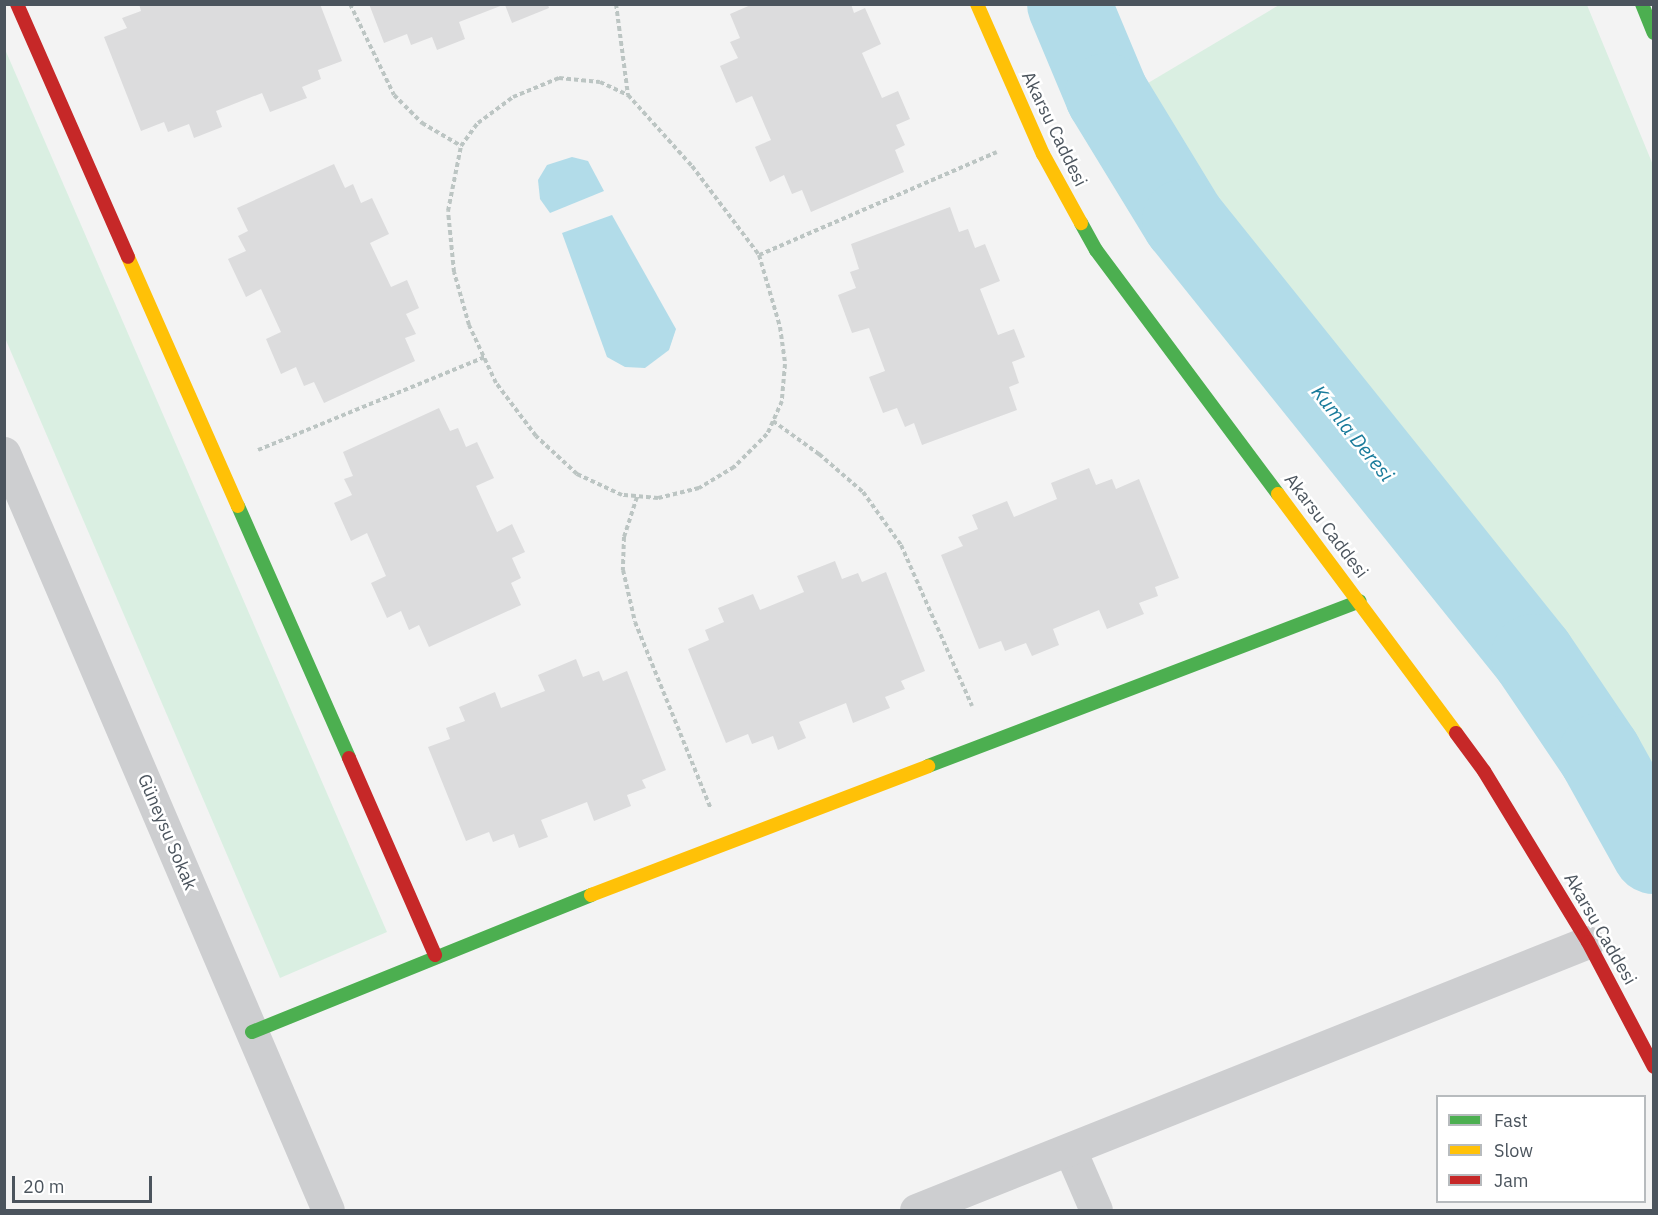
<!DOCTYPE html>
<meta charset="utf-8">
<style>
body{margin:0}
#map{position:relative;width:1658px;height:1215px;overflow:hidden;background:#f3f3f3;font-family:"IBM Plex Sans",sans-serif}
div>[style]{position:absolute}
.green>*{inset:0;background:#daefe2}
.water>*{inset:0;background:#b2dce9}
.river>*{height:84px;margin:-42px;padding:0 42px;transform-origin:42px;border-radius:42px;background:#b2dce9}
.building>*{inset:0;background:#dcdcdd}
.path>*{height:4px;margin-top:-2px;transform-origin:0;background:repeating-linear-gradient(90deg,#bcc5c3 0 4.5px,transparent 0 7.5px)}
.street>*{height:33px;margin:-16.5px;padding:0 16.5px;transform-origin:16.5px;border-radius:16.5px;background:#cdced0}
.fast>*{height:14px;margin:-7px;padding:0 7px;transform-origin:7px;border-radius:7px;background:#4caf50}
.slow>*{height:14px;margin:-7px;padding:0 7px;transform-origin:7px;border-radius:7px;background:#ffc107}
.jam>*{height:14px;margin:-7px;padding:0 7px;transform-origin:7px;border-radius:7px;background:#c62828}
span{translate:-50% -50%;white-space:nowrap;text-align:center;line-height:1.15;-webkit-text-stroke:5px #fff;paint-order:stroke}
.street-label{font-size:18px;color:#4b545d}
.water-label{font-size:20px;color:#197b9b;font-style:italic}
.frame{position:absolute;inset:0;border:6px solid #4b545d;pointer-events:none}
.legend{position:absolute;left:1436px;top:1095px;width:210px;height:108px;box-sizing:border-box;background:#fff;border:2px solid #b7bbbe;margin:0;padding:8px 10px;list-style:none;font-size:18px;color:#4b545d}
.legend li{display:flex;align-items:center;gap:12px;height:30px}
.legend b{width:30px;border:2px solid #b7bbbe}
.scale{position:absolute;left:12px;top:1176px;width:140px;height:27px;box-sizing:border-box;border:3px solid #4b545d;border-top:0;padding-left:8px;font-size:18px;line-height:21px;white-space:nowrap;color:#4b545d;-webkit-text-stroke:4px #fff;paint-order:stroke}
</style>
<div id="map">
<div class="green">
<i style="clip-path:polygon(1279px 5px,1587px 5px,1653px 165px,1653px 800px,1588px 685px,1191px 182px,1143px 86px)"></i>
<i style="clip-path:polygon(4px 47px,387px 932px,280px 978px,5px 338px)"></i>
</div>
<div class="water">
<i style="clip-path:polygon(572px 157px,588px 161px,604px 191px,550px 213px,540px 199px,538px 180px,547px 165px)"></i>
<i style="clip-path:polygon(612px 215px,676px 329px,669px 350px,645px 368px,625px 367px,607px 357px,562px 233px)"></i>
</div>
<div class="river">
<i style="left:1069px;top:4px;width:99px;rotate:67.3deg"></i>
<i style="left:1107px;top:95px;width:148px;rotate:58.6deg"></i>
<i style="left:1184px;top:221px;width:558px;rotate:51.26deg"></i>
<i style="left:1533px;top:656px;width:120px;rotate:55.9deg"></i>
<i style="left:1600px;top:755px;width:111px;rotate:60.9deg"></i>
</div>
<div class="building">
<i style="clip-path:polygon(139px 4px,320px 4px,342px 61px,318px 70px,321px 79px,302px 87px,307px 98px,270px 112px,262px 93px,216px 111px,222px 127px,194px 138px,189px 124px,168px 132px,164px 122px,141px 131px,104px 37px,127px 28px,122px 18px,141px 11px)"></i>
<i style="clip-path:polygon(369px 4px,503px 4px,503px 5px,459px 22px,465px 39px,437px 50px,432px 37px,411px 45px,407px 34px,384px 43px)"></i>
<i style="clip-path:polygon(753px 4px,851px 4px,854px 13px,865px 8px,881px 44px,862px 53px,882px 98px,898px 91px,910px 119px,896px 125px,905px 145px,895px 150px,904px 172px,811px 212px,802px 190px,792px 194px,784px 175px,770px 182px,755px 147px,771px 140px,752px 96px,736px 103px,720px 66px,738px 58px,730px 42px,740px 38px,730px 14px)"></i>
<i style="clip-path:polygon(505px 5px,548px 5px,549px 8px,512px 23px)"></i>
<i style="clip-path:polygon(334px 164px,345px 188px,353px 184px,361px 203px,372px 198px,389px 234px,370px 243px,391px 287px,407px 280px,419px 308px,406px 314px,416px 334px,405px 338px,415px 361px,324px 403px,314px 382px,304px 386px,296px 367px,281px 374px,266px 339px,281px 332px,261px 289px,246px 297px,228px 259px,246px 251px,238px 236px,248px 231px,237px 208px)"></i>
<i style="clip-path:polygon(950px 207px,959px 232px,968px 229px,975px 248px,985px 244px,1000px 281px,980px 289px,998px 335px,1014px 329px,1025px 357px,1012px 362px,1019px 383px,1009px 387px,1017px 410px,922px 445px,914px 423px,905px 427px,897px 408px,883px 413px,869px 377px,885px 371px,869px 328px,852px 333px,838px 295px,856px 288px,850px 272px,859px 269px,851px 244px)"></i>
<i style="clip-path:polygon(439px 408px,450px 431px,458px 428px,466px 447px,477px 442px,494px 478px,476px 486px,497px 532px,512px 524px,525px 552px,512px 558px,521px 578px,511px 583px,521px 605px,429px 647px,419px 625px,409px 630px,401px 611px,387px 618px,371px 583px,386px 576px,367px 533px,351px 541px,334px 503px,352px 495px,344px 479px,353px 476px,343px 452px)"></i>
<i style="clip-path:polygon(1089px 468px,1096px 485px,1112px 479px,1116px 489px,1139px 479px,1179px 578px,1155px 587px,1158px 596px,1139px 603px,1144px 614px,1107px 629px,1099px 610px,1053px 629px,1059px 645px,1032px 656px,1026px 643px,1005px 651px,1001px 641px,979px 649px,941px 555px,963px 546px,958px 537px,978px 529px,972px 515px,1007px 501px,1014px 517px,1057px 499px,1051px 483px)"></i>
<i style="clip-path:polygon(835px 561px,842px 579px,858px 573px,862px 582px,886px 572px,925px 671px,901px 681px,905px 689px,885px 697px,890px 708px,853px 723px,846px 703px,799px 722px,806px 738px,778px 750px,773px 736px,752px 744px,748px 734px,726px 743px,688px 649px,709px 640px,705px 630px,724px 622px,718px 608px,753px 594px,760px 610px,804px 592px,797px 576px)"></i>
<i style="clip-path:polygon(576px 659px,583px 677px,599px 671px,603px 681px,627px 671px,666px 770px,642px 780px,646px 788px,627px 795px,631px 806px,594px 821px,587px 802px,541px 820px,548px 837px,519px 848px,514px 834px,493px 842px,489px 832px,466px 841px,428px 747px,450px 739px,446px 728px,465px 721px,459px 707px,495px 692px,501px 708px,545px 691px,538px 675px)"></i>
</div>
<div class="path">
<i style="left:350px;top:4px;width:101px;rotate:64.2deg"></i>
<i style="left:394px;top:95px;width:40px;rotate:45deg"></i>
<i style="left:422px;top:123px;width:45px;rotate:30.5deg"></i>
<i style="left:616px;top:4px;width:92px;rotate:82.5deg"></i>
<i style="left:759px;top:255px;width:75px;rotate:73.7deg"></i>
<i style="left:780px;top:327px;width:37px;rotate:82deg"></i>
<i style="left:785px;top:364px;width:37px;rotate:95deg"></i>
<i style="left:782px;top:401px;width:36px;rotate:114deg"></i>
<i style="left:767px;top:434px;width:47px;rotate:135deg"></i>
<i style="left:734px;top:467px;width:41px;rotate:149deg"></i>
<i style="left:699px;top:488px;width:42px;rotate:166.3deg"></i>
<i style="left:658px;top:498px;width:36px;rotate:-175deg"></i>
<i style="left:622px;top:495px;width:50px;rotate:-155deg"></i>
<i style="left:577px;top:474px;width:56px;rotate:-137.2deg"></i>
<i style="left:536px;top:436px;width:66px;rotate:-127deg"></i>
<i style="left:496px;top:383px;width:64px;rotate:-115deg"></i>
<i style="left:469px;top:325px;width:55px;rotate:-105.8deg"></i>
<i style="left:454px;top:272px;width:61px;rotate:-95.6deg"></i>
<i style="left:448px;top:211px;width:66px;rotate:-78.7deg"></i>
<i style="left:461px;top:146px;width:29px;rotate:-54deg"></i>
<i style="left:478px;top:123px;width:44px;rotate:-36.6deg"></i>
<i style="left:513px;top:97px;width:50px;rotate:-22.4deg"></i>
<i style="left:559px;top:78px;width:41px;rotate:5.6deg"></i>
<i style="left:600px;top:82px;width:31px;rotate:25deg"></i>
<i style="left:628px;top:95px;width:96px;rotate:48deg"></i>
<i style="left:692px;top:166px;width:111px;rotate:53deg"></i>
<i style="left:759px;top:255px;width:259px;rotate:-23.4deg"></i>
<i style="left:773px;top:421px;width:57px;rotate:35.7deg"></i>
<i style="left:819px;top:454px;width:58px;rotate:40.8deg"></i>
<i style="left:863px;top:492px;width:65px;rotate:54.4deg"></i>
<i style="left:901px;top:545px;width:176px;rotate:66.2deg"></i>
<i style="left:258px;top:450px;width:245px;rotate:-22.3deg"></i>
<i style="left:637px;top:497px;width:42px;rotate:108deg"></i>
<i style="left:624px;top:537px;width:33px;rotate:92deg"></i>
<i style="left:623px;top:570px;width:53px;rotate:77deg"></i>
<i style="left:635px;top:622px;width:200px;rotate:67.9deg"></i>
</div>
<div class="street">
<i style="left:4px;top:453px;width:823px;rotate:66.83deg"></i>
<i style="left:1070px;top:1150px;width:65px;rotate:66.6deg"></i>
<i style="left:916px;top:1210px;width:723px;rotate:-21.74deg"></i>
</div>
<div class="fast">
<i style="left:1642px;top:4px;width:31px;rotate:68deg"></i>
<i style="left:1081px;top:223px;width:31px;rotate:61deg"></i>
<i style="left:1096px;top:250px;width:304px;rotate:53.3deg"></i>
<i style="left:238px;top:506px;width:275px;rotate:66.2deg"></i>
<i style="left:928px;top:766px;width:462px;rotate:-20.9deg"></i>
<i style="left:252px;top:1032px;width:366px;rotate:-22deg"></i>
</div>
<div class="slow">
<i style="left:977px;top:4px;width:164px;rotate:66.3deg"></i>
<i style="left:1043px;top:154px;width:79px;rotate:61.2deg"></i>
<i style="left:128px;top:257px;width:272px;rotate:66.2deg"></i>
<i style="left:1278px;top:494px;width:298px;rotate:53.3deg"></i>
<i style="left:591px;top:895px;width:361px;rotate:-20.9deg"></i>
</div>
<div class="jam">
<i style="left:17px;top:4px;width:276px;rotate:66.3deg"></i>
<i style="left:1456px;top:733px;width:47px;rotate:53.6deg"></i>
<i style="left:1484px;top:771px;width:200px;rotate:58.7deg"></i>
<i style="left:1588px;top:942px;width:141px;rotate:62.2deg"></i>
<i style="left:349px;top:758px;width:215px;rotate:66.4deg"></i>
</div>
<div class="street-label">
<span style="left:1054px;top:129px;rotate:64deg">Akarsu Caddesi</span>
<span style="left:1326px;top:526px;rotate:53deg">Akarsu Caddesi</span>
<span style="left:167px;top:832px;rotate:67deg">Güneysu Sokak</span>
<span style="left:1600px;top:929px;rotate:60deg">Akarsu Caddesi</span>
</div>
<div class="water-label">
<span style="left:1353px;top:433px;rotate:51deg">Kumla Deresi</span>
</div>
<div class="frame"></div>
<ul class="legend">
<li><b style="height:8px;background:#4caf50"></b>Fast</li>
<li><b style="height:8px;background:#ffc107"></b>Slow</li>
<li><b style="height:8px;background:#c62828"></b>Jam</li>
</ul>
<div class="scale">20 m</div>
</div>
